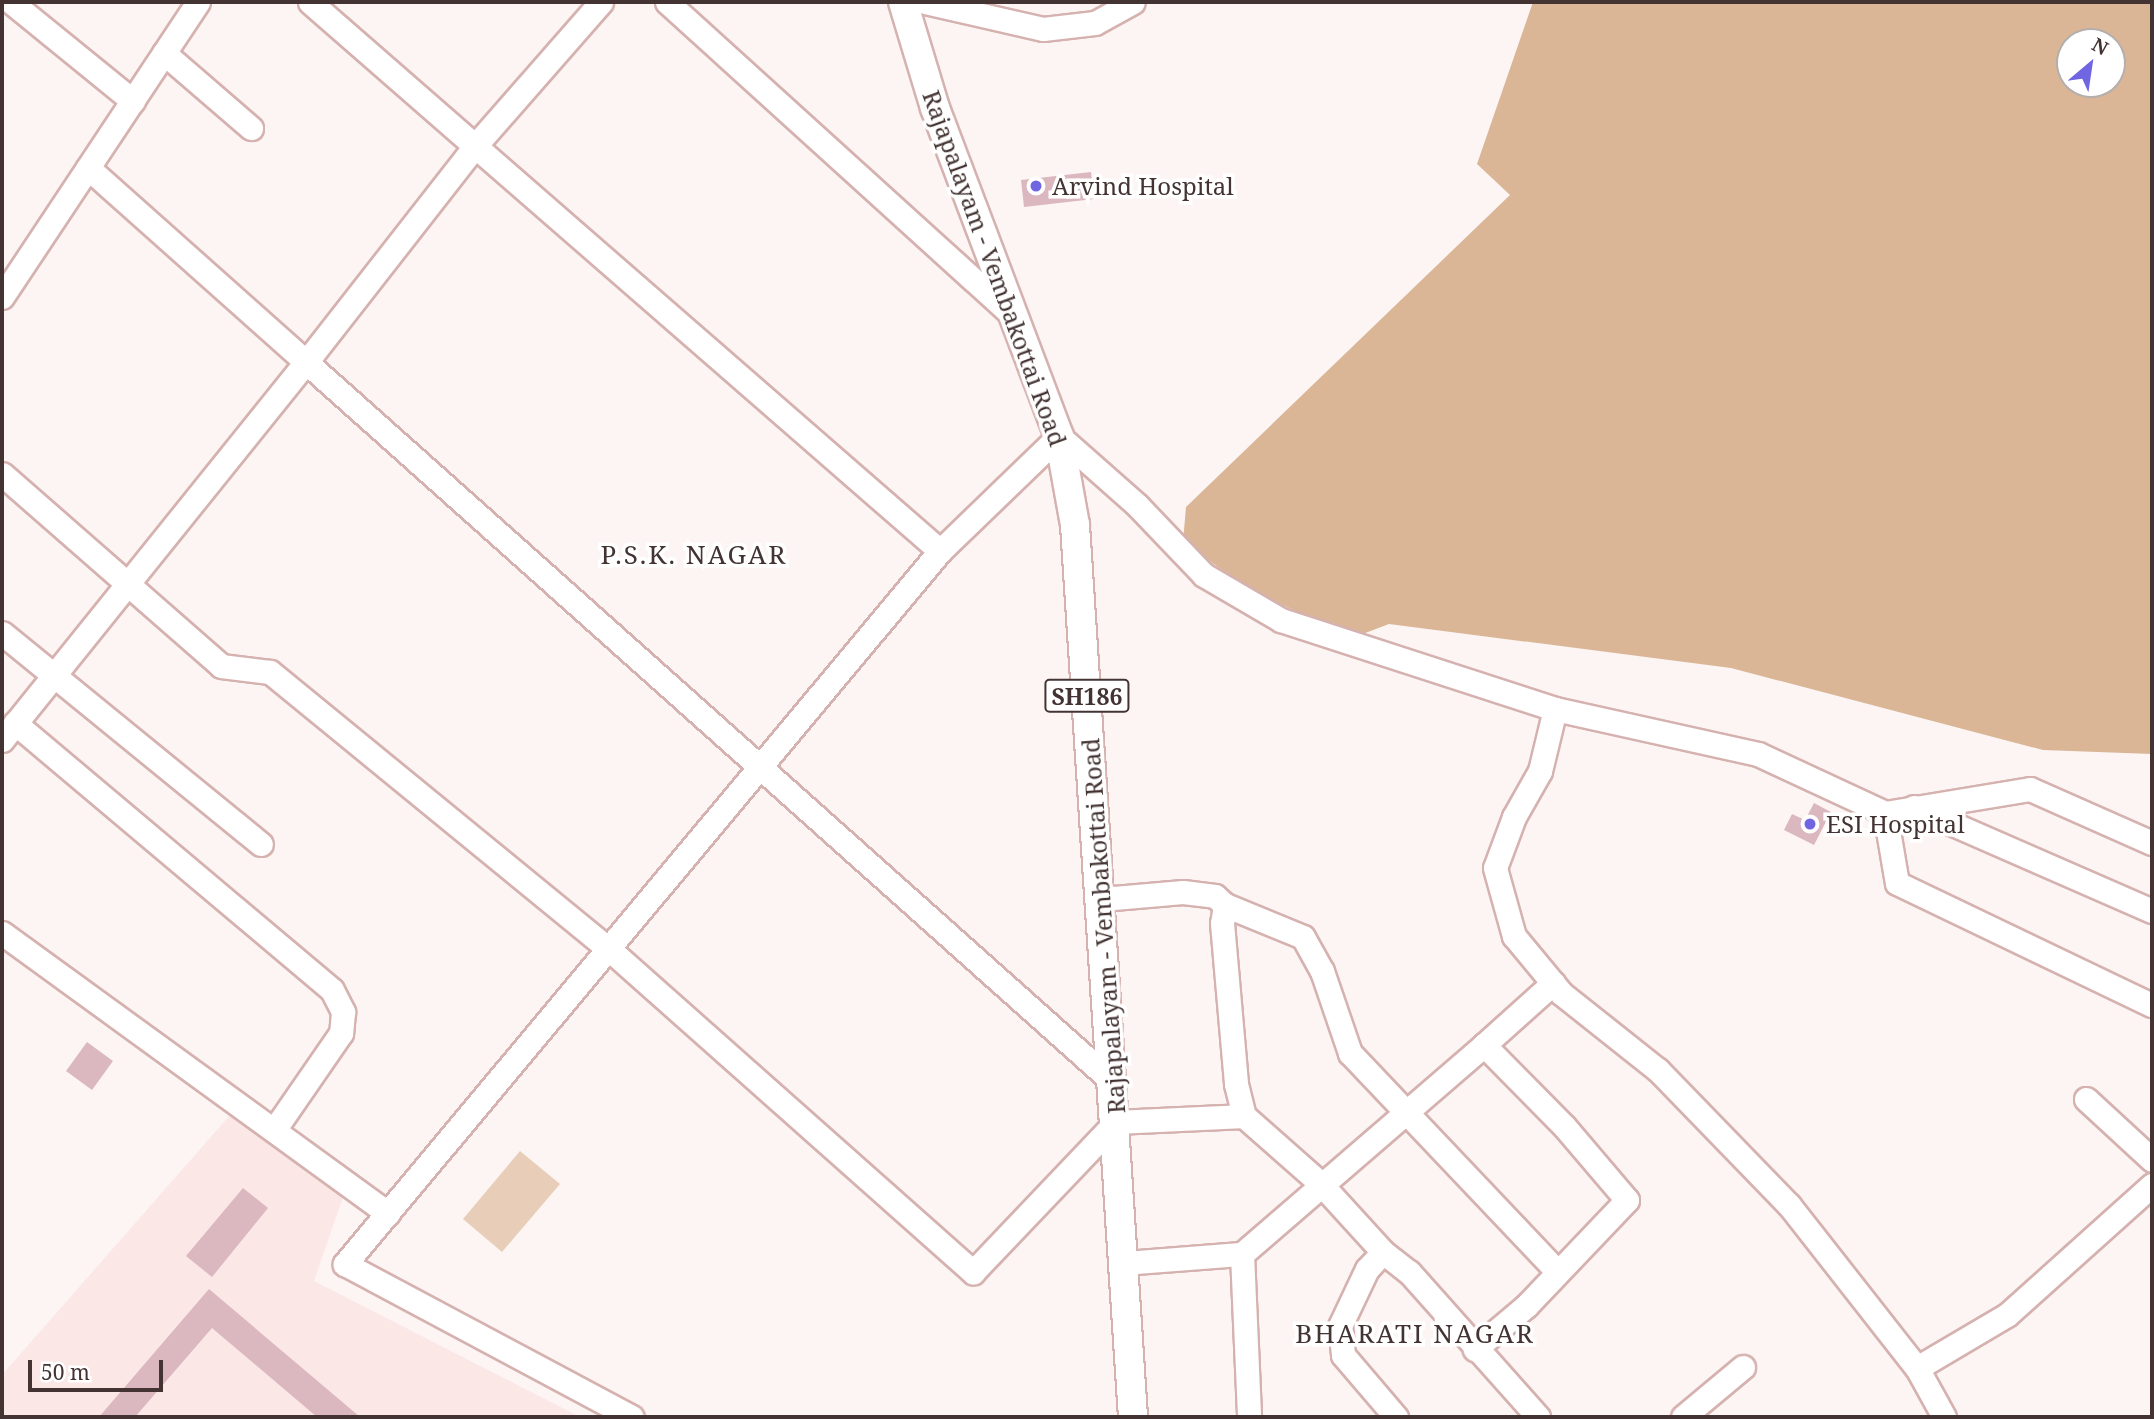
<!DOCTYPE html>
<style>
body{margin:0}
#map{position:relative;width:2154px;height:1419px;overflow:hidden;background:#fcf5f4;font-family:"Noto Serif",serif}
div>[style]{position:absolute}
.built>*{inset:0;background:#fae7e6}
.green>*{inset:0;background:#e8ceb8}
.forest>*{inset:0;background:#dab696}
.building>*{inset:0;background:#dbb7bf}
.roads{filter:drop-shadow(2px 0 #d5b2af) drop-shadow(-2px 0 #d5b2af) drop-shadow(0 2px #d5b2af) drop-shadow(0 -2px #d5b2af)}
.minor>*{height:23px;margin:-11.5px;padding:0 11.5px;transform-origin:11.5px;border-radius:11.5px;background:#fff}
.major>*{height:28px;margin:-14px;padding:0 14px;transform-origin:14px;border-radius:14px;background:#fff}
.dots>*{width:19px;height:19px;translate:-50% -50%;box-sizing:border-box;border:4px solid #fff;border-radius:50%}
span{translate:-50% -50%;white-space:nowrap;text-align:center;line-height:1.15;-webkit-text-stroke:7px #fff;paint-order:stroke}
.shield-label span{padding:2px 5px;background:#fff;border:2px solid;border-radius:5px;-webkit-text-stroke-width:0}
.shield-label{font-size:23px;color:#433433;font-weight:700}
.poi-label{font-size:24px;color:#433433}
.left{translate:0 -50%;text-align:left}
.street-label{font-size:24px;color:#433433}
.neighbourhood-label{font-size:26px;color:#433433;letter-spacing:2px}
.frame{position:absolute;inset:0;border:4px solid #433433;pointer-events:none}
.north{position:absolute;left:2056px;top:28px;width:70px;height:70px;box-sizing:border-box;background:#fff;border:2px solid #b4aead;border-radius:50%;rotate:29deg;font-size:19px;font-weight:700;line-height:28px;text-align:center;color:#433433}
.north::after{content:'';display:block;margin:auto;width:24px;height:32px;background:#7166e1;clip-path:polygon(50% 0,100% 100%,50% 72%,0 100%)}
.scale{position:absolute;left:28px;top:1360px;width:135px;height:32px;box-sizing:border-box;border:4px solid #433433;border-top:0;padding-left:9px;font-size:21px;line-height:24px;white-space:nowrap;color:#433433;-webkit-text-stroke:5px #fff;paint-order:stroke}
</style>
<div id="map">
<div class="built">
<i style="clip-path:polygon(231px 1114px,343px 1197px,314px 1281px,580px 1417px,2px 1417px,2px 1375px)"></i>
</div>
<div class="green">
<i style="clip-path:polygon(520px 1151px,560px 1184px,502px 1252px,463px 1219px)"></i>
</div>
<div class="forest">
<i style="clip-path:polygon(evenodd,1533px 2px,2152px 2px,2152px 754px,2043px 750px,1731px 668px,1389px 624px,1352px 638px,1249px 589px,1183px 542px,1186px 507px,1510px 195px,1477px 164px,1533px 2px,2070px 42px,2112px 42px,2112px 84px,2070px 84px,2070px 42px)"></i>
</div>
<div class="building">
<i style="clip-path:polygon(1091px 172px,1094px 199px,1024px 207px,1021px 180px)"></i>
<i style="clip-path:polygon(1814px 803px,1831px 812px,1814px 845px,1784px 830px,1792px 814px,1805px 820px)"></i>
<i style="clip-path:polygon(87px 1042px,113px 1061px,92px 1090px,66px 1071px)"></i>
<i style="clip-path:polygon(243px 1188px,268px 1208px,212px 1277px,186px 1256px)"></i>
<i style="clip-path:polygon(209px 1289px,360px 1417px,317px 1417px,212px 1328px,135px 1417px,99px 1417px)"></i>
</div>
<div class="roads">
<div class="minor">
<i style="left:11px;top:2px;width:157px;rotate:39.1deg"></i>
<i style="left:310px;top:2px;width:219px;rotate:41.1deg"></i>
<i style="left:475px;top:146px;width:274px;rotate:128deg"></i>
<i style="left:306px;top:362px;width:1083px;rotate:41.74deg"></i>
<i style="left:601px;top:2px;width:191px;rotate:131.2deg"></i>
<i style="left:475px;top:146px;width:617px;rotate:41.05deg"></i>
<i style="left:940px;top:551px;width:929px;rotate:129.85deg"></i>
<i style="left:345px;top:1264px;width:325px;rotate:28.1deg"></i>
<i style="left:667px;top:2px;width:466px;rotate:42.2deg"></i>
<i style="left:925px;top:2px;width:121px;rotate:12.9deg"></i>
<i style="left:1043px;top:29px;width:52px;rotate:-6.6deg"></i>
<i style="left:1095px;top:23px;width:43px;rotate:-28.9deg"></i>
<i style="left:164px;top:53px;width:115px;rotate:40.8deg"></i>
<i style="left:2px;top:297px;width:354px;rotate:-56.4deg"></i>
<i style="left:2px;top:474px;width:291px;rotate:41.2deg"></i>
<i style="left:221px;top:666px;width:49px;rotate:7deg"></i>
<i style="left:270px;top:672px;width:438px;rotate:39.3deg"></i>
<i style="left:609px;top:949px;width:487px;rotate:41.6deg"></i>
<i style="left:973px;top:1272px;width:207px;rotate:-46.4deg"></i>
<i style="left:1116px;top:1122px;width:128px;rotate:-2.7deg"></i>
<i style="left:940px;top:551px;width:165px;rotate:-44deg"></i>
<i style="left:1059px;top:436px;width:104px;rotate:41.5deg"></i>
<i style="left:1137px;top:505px;width:97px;rotate:46.3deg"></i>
<i style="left:1204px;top:575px;width:89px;rotate:30.3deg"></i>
<i style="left:1281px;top:620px;width:288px;rotate:18deg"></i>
<i style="left:1555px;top:709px;width:64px;rotate:103.6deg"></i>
<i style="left:1540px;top:771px;width:53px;rotate:119.5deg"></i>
<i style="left:1514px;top:817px;width:54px;rotate:110.4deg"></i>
<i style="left:1495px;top:868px;width:71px;rotate:74.4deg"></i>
<i style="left:1514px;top:936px;width:75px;rotate:50.4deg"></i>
<i style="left:1562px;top:994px;width:122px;rotate:38.4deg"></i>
<i style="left:1658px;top:1070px;width:188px;rotate:45.9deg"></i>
<i style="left:1789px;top:1205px;width:207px;rotate:51.9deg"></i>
<i style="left:1917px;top:1368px;width:56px;rotate:61.1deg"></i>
<i style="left:2px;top:633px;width:334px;rotate:39.2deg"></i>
<i style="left:1555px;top:709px;width:208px;rotate:12.5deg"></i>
<i style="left:1758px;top:754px;width:140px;rotate:24.9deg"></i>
<i style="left:1885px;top:813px;width:147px;rotate:-9.4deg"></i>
<i style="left:2030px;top:789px;width:133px;rotate:23.9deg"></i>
<i style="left:15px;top:723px;width:414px;rotate:40.1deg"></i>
<i style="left:332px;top:990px;width:25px;rotate:63deg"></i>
<i style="left:343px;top:1012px;width:21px;rotate:95deg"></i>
<i style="left:341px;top:1033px;width:118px;rotate:124.6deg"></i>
<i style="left:2px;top:740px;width:485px;rotate:-51.2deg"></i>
<i style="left:306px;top:362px;width:292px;rotate:-138.3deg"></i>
<i style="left:1914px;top:807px;width:260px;rotate:23.6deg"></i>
<i style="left:1885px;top:813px;width:71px;rotate:80.3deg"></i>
<i style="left:1897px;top:883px;width:283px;rotate:25.6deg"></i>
<i style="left:1102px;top:899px;width:81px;rotate:-4.9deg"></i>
<i style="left:1183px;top:892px;width:32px;rotate:7deg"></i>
<i style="left:1215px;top:896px;width:13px;rotate:42deg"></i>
<i style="left:1225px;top:905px;width:84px;rotate:22.3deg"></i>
<i style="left:1303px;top:937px;width:39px;rotate:61deg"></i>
<i style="left:1322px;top:971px;width:87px;rotate:71.1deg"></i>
<i style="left:1350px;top:1053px;width:302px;rotate:46.5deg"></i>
<i style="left:1225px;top:905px;width:18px;rotate:99deg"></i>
<i style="left:1222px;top:923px;width:162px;rotate:85deg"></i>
<i style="left:1236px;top:1084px;width:33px;rotate:76deg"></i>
<i style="left:1244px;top:1116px;width:103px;rotate:41.4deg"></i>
<i style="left:1321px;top:1184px;width:92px;rotate:47.6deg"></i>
<i style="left:1383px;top:1252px;width:33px;rotate:38deg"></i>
<i style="left:1409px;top:1272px;width:194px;rotate:48.3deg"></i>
<i style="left:2px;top:933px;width:477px;rotate:36deg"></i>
<i style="left:1484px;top:1045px;width:93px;rotate:-41.9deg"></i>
<i style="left:2086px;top:1099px;width:90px;rotate:42.7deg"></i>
<i style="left:1383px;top:1252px;width:23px;rotate:133deg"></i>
<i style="left:1367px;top:1269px;width:63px;rotate:115.3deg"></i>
<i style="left:1340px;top:1326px;width:29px;rotate:84deg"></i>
<i style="left:1343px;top:1355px;width:82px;rotate:49.5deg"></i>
<i style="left:1242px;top:1254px;width:163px;rotate:87.5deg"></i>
<i style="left:1124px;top:1263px;width:118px;rotate:-4.4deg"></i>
<i style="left:1242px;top:1254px;width:320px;rotate:-40.8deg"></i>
<i style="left:1484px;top:1045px;width:114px;rotate:45.4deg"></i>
<i style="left:1564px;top:1126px;width:97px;rotate:49.6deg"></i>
<i style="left:1627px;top:1200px;width:146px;rotate:133.6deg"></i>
<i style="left:1526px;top:1306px;width:67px;rotate:139.9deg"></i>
<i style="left:1917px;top:1368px;width:104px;rotate:-30.5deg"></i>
<i style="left:2007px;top:1315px;width:195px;rotate:-41.9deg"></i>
<i style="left:1683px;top:1417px;width:78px;rotate:-39.8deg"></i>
</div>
<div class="major">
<i style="left:903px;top:2px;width:111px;rotate:73.2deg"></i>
<i style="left:935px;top:108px;width:351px;rotate:69.3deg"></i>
<i style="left:1059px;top:436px;width:90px;rotate:79.8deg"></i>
<i style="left:1075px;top:525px;width:894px;rotate:86.28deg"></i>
</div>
</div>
<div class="dots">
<i style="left:1036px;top:186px;background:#7166e1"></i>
<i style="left:1810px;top:824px;background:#7166e1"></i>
</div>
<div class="shield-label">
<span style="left:1087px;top:696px">SH186</span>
</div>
<div class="poi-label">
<span class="left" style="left:1052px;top:186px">Arvind Hospital</span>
<span class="left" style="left:1826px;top:824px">ESI Hospital</span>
</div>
<div class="street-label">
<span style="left:995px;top:268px;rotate:70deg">Rajapalayam - Vembakottai Road</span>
<span style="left:1103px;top:926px;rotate:-94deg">Rajapalayam - Vembakottai Road</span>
</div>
<div class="neighbourhood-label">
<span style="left:694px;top:555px">P.S.K. NAGAR</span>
<span style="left:1415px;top:1334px">BHARATI NAGAR</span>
</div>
<div class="frame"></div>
<div class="north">N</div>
<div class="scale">50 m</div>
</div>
